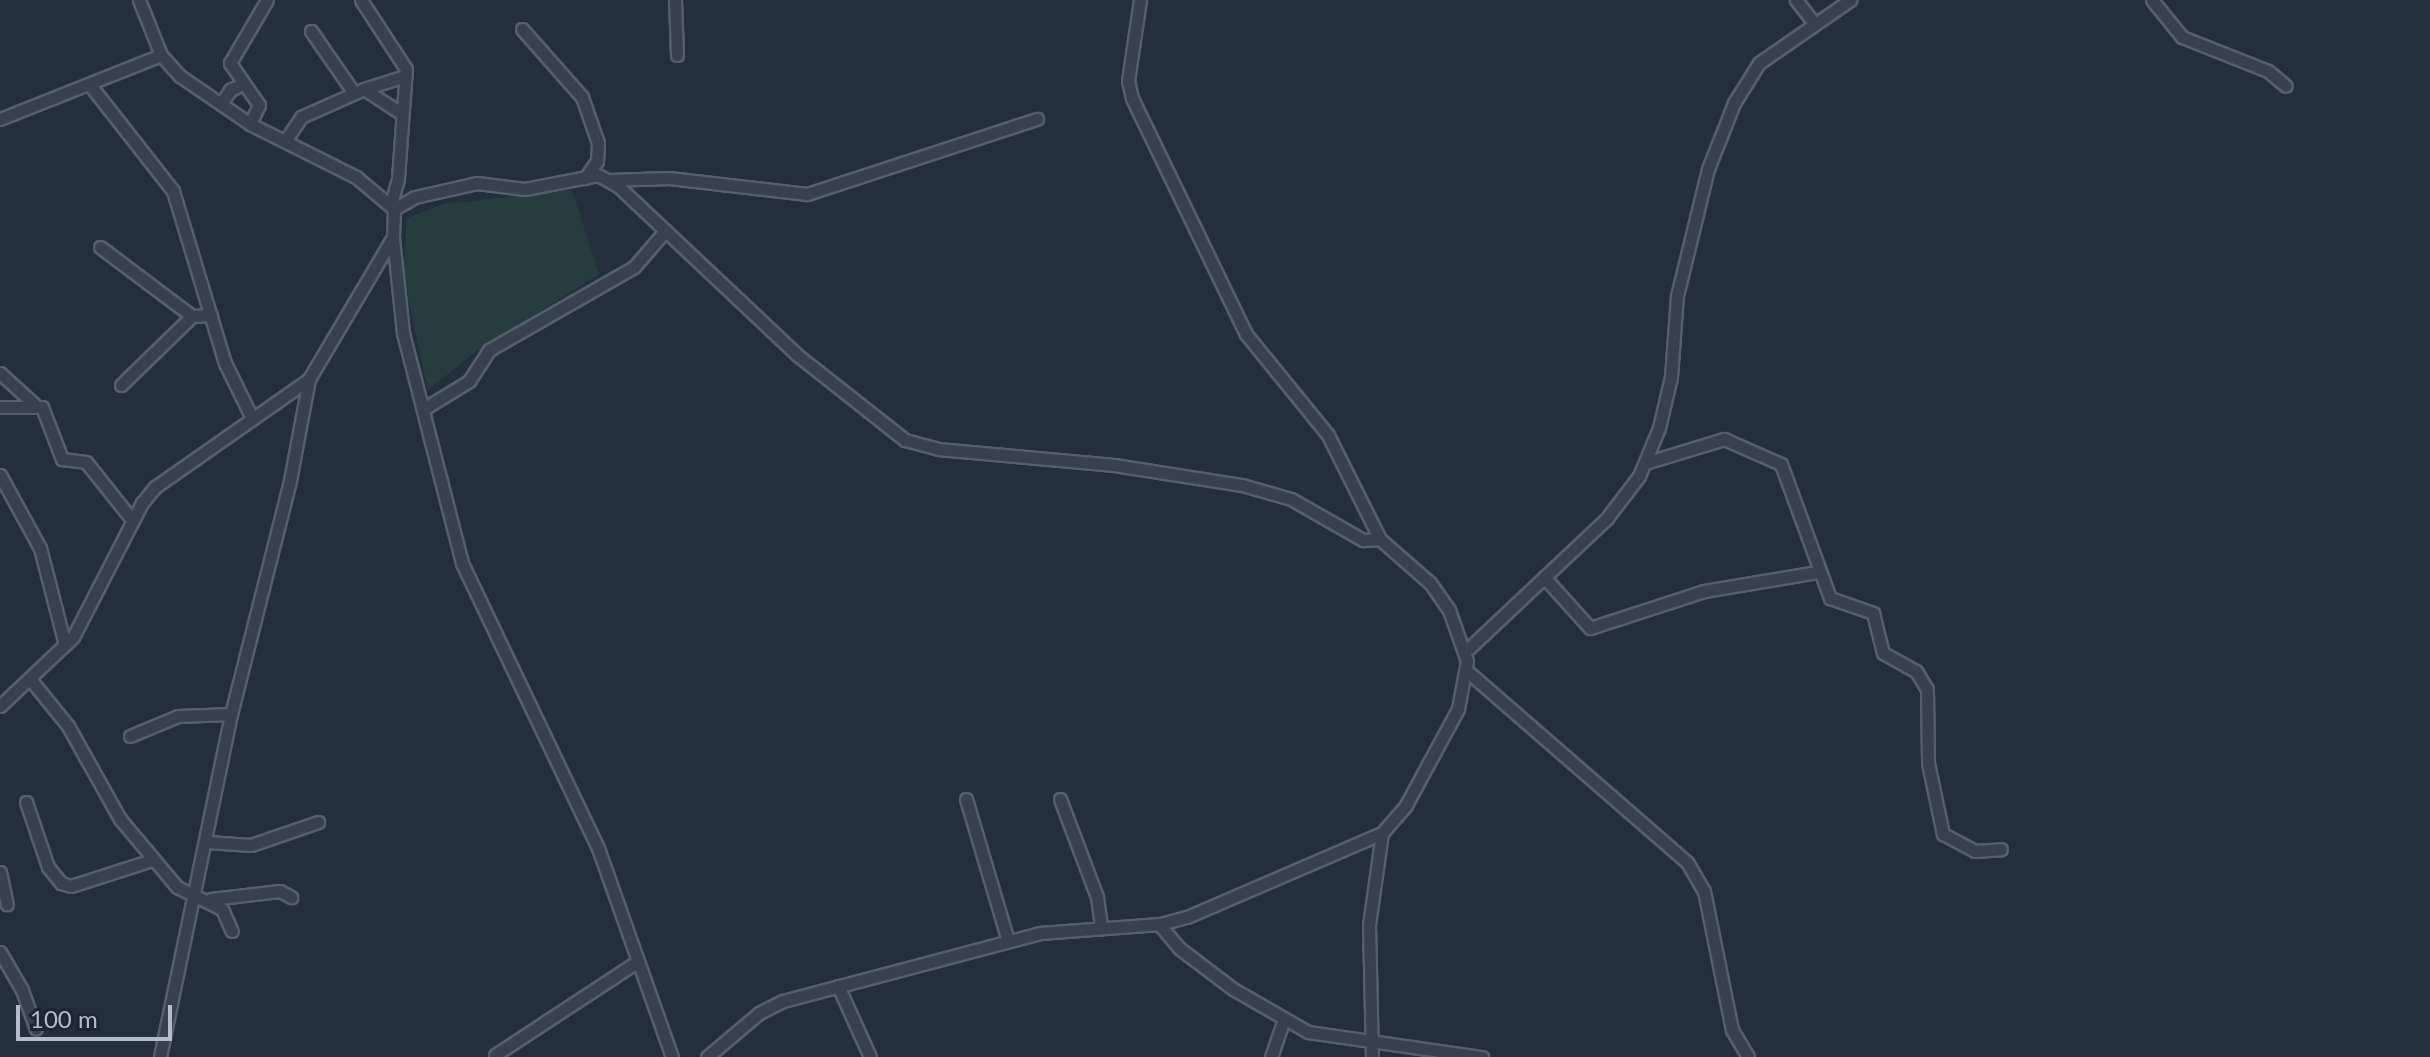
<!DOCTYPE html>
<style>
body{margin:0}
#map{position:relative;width:2430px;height:1057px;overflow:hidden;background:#242f3e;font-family:Lato,sans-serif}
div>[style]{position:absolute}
.green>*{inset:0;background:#263c3f}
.roads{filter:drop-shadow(2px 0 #565f6c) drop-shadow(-2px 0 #565f6c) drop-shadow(0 2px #565f6c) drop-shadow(0 -2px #565f6c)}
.minor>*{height:11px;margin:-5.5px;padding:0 5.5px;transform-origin:5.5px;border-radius:5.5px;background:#38414e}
span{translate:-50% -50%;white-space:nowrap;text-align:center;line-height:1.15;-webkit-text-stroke:8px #1d2633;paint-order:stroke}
.scale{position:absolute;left:16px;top:1005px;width:156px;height:36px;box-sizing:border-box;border:4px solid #b4bcc9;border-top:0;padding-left:10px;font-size:24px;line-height:28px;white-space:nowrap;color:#b4bcc9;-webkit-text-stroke:6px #1d2633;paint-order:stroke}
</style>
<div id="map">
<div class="green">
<i style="clip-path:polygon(572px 190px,599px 274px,474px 353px,428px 390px,403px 276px,407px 218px,444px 204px)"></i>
</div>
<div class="roads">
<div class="minor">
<i style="left:139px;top:0;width:59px;rotate:68.2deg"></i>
<i style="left:161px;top:55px;width:28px;rotate:48deg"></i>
<i style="left:180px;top:76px;width:85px;rotate:34.4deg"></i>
<i style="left:250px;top:124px;width:119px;rotate:26.6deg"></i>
<i style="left:356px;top:177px;width:50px;rotate:40.1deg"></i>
<i style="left:394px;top:209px;width:28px;rotate:92deg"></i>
<i style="left:393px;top:237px;width:165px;rotate:120.6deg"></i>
<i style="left:309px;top:379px;width:104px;rotate:100.6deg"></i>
<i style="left:290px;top:481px;width:240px;rotate:104.2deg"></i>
<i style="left:231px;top:714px;width:350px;rotate:101.7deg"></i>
<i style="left:361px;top:0;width:82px;rotate:56.9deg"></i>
<i style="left:406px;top:69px;width:110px;rotate:94.2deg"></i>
<i style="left:398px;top:179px;width:26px;rotate:106deg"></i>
<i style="left:675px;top:0;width:55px;rotate:87.9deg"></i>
<i style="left:1796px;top:0;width:29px;rotate:52deg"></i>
<i style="left:2152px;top:0;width:48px;rotate:51deg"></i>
<i style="left:2182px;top:37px;width:92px;rotate:21.6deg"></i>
<i style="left:2268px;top:71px;width:23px;rotate:40deg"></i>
<i style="left:522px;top:29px;width:91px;rotate:48.6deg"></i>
<i style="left:582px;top:97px;width:49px;rotate:70.8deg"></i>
<i style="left:598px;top:143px;width:18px;rotate:93deg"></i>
<i style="left:597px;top:161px;width:21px;rotate:125deg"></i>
<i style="left:311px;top:31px;width:75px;rotate:55.3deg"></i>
<i style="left:90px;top:85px;width:135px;rotate:51.9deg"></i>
<i style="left:173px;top:191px;width:180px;rotate:73.2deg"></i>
<i style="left:225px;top:363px;width:61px;rotate:63.9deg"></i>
<i style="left:364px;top:89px;width:43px;rotate:-17.6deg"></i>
<i style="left:221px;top:104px;width:17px;rotate:-57deg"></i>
<i style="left:230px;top:90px;width:14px;rotate:-25deg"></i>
<i style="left:0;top:119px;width:173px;rotate:-21.7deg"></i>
<i style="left:250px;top:124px;width:21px;rotate:-65deg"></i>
<i style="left:259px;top:105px;width:51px;rotate:-124.6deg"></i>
<i style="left:230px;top:63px;width:73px;rotate:-59.6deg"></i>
<i style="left:285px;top:141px;width:29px;rotate:-56deg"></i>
<i style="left:301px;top:117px;width:69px;rotate:-24deg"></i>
<i style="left:364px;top:89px;width:45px;rotate:33.3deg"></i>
<i style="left:609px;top:180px;width:60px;rotate:-1.9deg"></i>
<i style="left:669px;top:178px;width:139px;rotate:6.6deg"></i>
<i style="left:807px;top:194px;width:242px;rotate:-18.1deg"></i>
<i style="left:394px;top:209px;width:24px;rotate:-30deg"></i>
<i style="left:415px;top:197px;width:64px;rotate:-12.7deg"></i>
<i style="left:477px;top:183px;width:48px;rotate:7.1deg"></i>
<i style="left:525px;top:189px;width:74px;rotate:-10.9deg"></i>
<i style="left:598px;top:175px;width:23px;rotate:29deg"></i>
<i style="left:618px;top:186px;width:245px;rotate:43.3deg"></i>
<i style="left:796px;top:354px;width:139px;rotate:38.3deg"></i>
<i style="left:905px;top:440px;width:34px;rotate:15deg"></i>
<i style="left:938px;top:449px;width:177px;rotate:5.2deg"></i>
<i style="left:1114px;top:465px;width:130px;rotate:8.9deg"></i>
<i style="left:1242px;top:485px;width:51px;rotate:15.9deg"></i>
<i style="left:1291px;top:499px;width:83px;rotate:29.7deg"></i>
<i style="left:1363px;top:540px;width:17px;rotate:-3deg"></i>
<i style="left:393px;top:238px;width:96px;rotate:84deg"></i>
<i style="left:403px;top:333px;width:237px;rotate:75.6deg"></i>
<i style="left:462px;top:563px;width:316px;rotate:64.5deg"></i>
<i style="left:598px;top:848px;width:222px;rotate:70.5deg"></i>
<i style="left:100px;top:247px;width:115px;rotate:36.9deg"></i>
<i style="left:0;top:373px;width:46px;rotate:42.4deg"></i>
<i style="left:121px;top:385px;width:99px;rotate:-44.2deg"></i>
<i style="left:192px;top:316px;width:19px;rotate:-3deg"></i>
<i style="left:0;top:407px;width:42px"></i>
<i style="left:42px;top:407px;width:56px;rotate:69deg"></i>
<i style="left:62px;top:459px;width:24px;rotate:7deg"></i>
<i style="left:86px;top:462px;width:75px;rotate:51.5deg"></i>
<i style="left:425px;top:408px;width:52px;rotate:-31.5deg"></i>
<i style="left:469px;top:381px;width:37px;rotate:-57deg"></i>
<i style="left:489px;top:350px;width:167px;rotate:-29.8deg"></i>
<i style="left:634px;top:267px;width:48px;rotate:-49.3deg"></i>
<i style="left:1645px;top:463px;width:83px;rotate:-16.9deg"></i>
<i style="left:1724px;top:439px;width:62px;rotate:23.7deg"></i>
<i style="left:1781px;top:464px;width:143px;rotate:69.9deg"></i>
<i style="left:1830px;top:598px;width:46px;rotate:19.2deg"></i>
<i style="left:1873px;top:613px;width:41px;rotate:76deg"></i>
<i style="left:1883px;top:653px;width:38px;rotate:29deg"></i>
<i style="left:1916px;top:671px;width:21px;rotate:59deg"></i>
<i style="left:1927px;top:689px;width:74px;rotate:89.2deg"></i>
<i style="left:1928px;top:763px;width:73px;rotate:78.1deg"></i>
<i style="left:1943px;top:834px;width:36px;rotate:28deg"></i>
<i style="left:1975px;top:851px;width:26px;rotate:-4deg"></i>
<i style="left:0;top:475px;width:83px;rotate:61.3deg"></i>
<i style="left:40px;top:548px;width:100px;rotate:75.5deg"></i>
<i style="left:1544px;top:577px;width:69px;rotate:48deg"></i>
<i style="left:1590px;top:628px;width:120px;rotate:-18deg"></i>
<i style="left:1704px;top:591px;width:115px;rotate:-9.5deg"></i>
<i style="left:1465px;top:652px;width:195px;rotate:-43.3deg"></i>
<i style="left:1607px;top:518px;width:53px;rotate:-52.7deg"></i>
<i style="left:1639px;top:476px;width:52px;rotate:-67.4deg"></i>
<i style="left:1659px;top:428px;width:52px;rotate:-76.8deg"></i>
<i style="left:1671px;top:377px;width:81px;rotate:-85.8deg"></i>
<i style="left:1677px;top:296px;width:131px;rotate:-76.3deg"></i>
<i style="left:1708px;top:169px;width:71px;rotate:-68.5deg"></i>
<i style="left:1734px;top:103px;width:47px;rotate:-58deg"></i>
<i style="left:1759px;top:63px;width:111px;rotate:-34.7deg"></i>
<i style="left:1467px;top:671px;width:291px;rotate:41deg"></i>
<i style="left:1687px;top:862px;width:34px;rotate:60deg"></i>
<i style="left:1704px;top:891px;width:142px;rotate:78.6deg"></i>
<i style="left:1732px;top:1030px;width:31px;rotate:59deg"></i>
<i style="left:30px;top:679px;width:60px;rotate:51deg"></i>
<i style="left:68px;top:726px;width:107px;rotate:60.8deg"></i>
<i style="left:120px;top:819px;width:89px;rotate:50deg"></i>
<i style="left:177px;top:887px;width:50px;rotate:26.1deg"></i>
<i style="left:222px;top:909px;width:24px;rotate:66deg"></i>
<i style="left:0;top:706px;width:100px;rotate:-43.4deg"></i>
<i style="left:73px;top:637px;width:151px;rotate:-62.8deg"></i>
<i style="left:142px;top:503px;width:21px;rotate:-51deg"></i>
<i style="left:155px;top:487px;width:188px;rotate:-35deg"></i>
<i style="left:130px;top:736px;width:52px;rotate:-22.6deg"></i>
<i style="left:178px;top:716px;width:53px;rotate:-2.2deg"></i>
<i style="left:966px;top:799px;width:148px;rotate:73.5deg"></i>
<i style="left:1060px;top:799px;width:105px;rotate:69.3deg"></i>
<i style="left:1097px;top:897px;width:29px;rotate:82deg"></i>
<i style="left:26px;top:802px;width:69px;rotate:71.3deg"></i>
<i style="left:48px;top:867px;width:21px;rotate:51deg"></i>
<i style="left:61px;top:883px;width:10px;rotate:17deg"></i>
<i style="left:71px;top:886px;width:85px;rotate:-17.8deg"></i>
<i style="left:207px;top:842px;width:44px;rotate:3.9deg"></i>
<i style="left:251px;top:845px;width:71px;rotate:-18.9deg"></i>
<i style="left:0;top:872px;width:33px;rotate:78deg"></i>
<i style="left:211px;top:899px;width:69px;rotate:-6.6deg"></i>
<i style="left:280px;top:891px;width:13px;rotate:29deg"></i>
<i style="left:1159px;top:924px;width:31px;rotate:50deg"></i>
<i style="left:1179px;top:948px;width:68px;rotate:37.2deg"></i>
<i style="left:1233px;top:989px;width:86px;rotate:29.8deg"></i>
<i style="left:1308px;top:1032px;width:176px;rotate:8.2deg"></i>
<i style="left:0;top:952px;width:44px;rotate:59.9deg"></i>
<i style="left:22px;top:990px;width:41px;rotate:70.3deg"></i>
<i style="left:838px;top:986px;width:78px;rotate:65.7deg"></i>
<i style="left:495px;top:1055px;width:171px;rotate:-33.3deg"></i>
<i style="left:707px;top:1057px;width:68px;rotate:-40.2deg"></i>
<i style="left:759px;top:1013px;width:27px;rotate:-27deg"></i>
<i style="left:783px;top:1001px;width:266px;rotate:-14.8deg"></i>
<i style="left:1040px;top:933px;width:120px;rotate:-4.3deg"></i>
<i style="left:1160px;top:924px;width:28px;rotate:-15deg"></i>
<i style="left:1187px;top:917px;width:212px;rotate:-23.3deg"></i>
<i style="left:1382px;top:833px;width:37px;rotate:-49deg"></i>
<i style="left:1406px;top:805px;width:109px;rotate:-61.6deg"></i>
<i style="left:1458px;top:709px;width:49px;rotate:-79.4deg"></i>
<i style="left:1467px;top:661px;width:54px;rotate:-109.4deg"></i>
<i style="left:1449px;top:610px;width:33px;rotate:-125deg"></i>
<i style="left:1430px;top:583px;width:67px;rotate:-138.7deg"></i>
<i style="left:1380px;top:539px;width:116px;rotate:-116.6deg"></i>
<i style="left:1328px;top:435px;width:130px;rotate:-129.1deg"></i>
<i style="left:1246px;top:334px;width:262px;rotate:-115.8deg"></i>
<i style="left:1132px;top:98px;width:17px;rotate:-103deg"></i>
<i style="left:1128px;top:81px;width:82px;rotate:-81.6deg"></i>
<i style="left:1271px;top:1057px;width:37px;rotate:-71deg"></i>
<i style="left:1372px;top:1057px;width:132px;rotate:-91.3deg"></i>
<i style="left:1369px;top:925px;width:93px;rotate:-82deg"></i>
</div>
</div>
<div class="scale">100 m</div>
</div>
